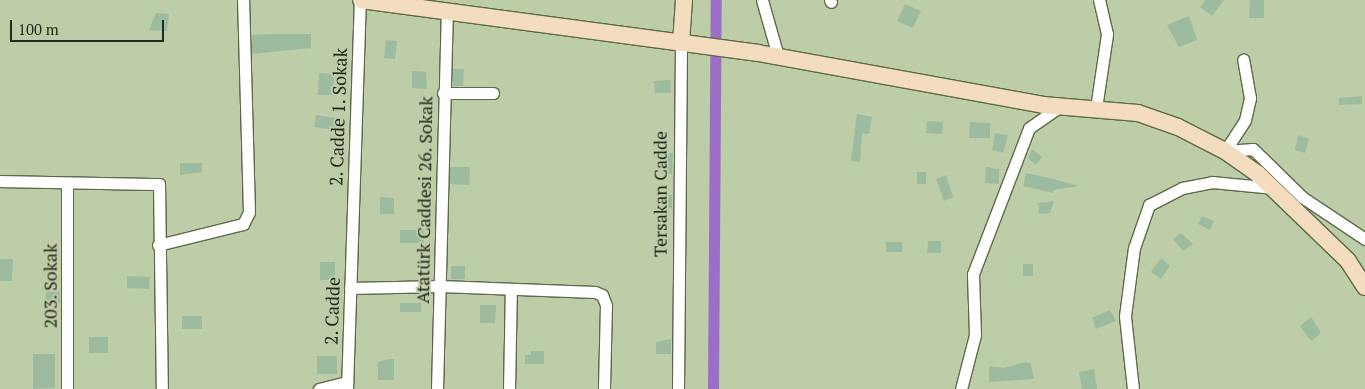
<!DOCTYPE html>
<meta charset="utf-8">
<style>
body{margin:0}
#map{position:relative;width:1365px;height:389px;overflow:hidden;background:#bdcda8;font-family:"PT Serif",serif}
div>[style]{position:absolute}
.canal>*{height:11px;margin:-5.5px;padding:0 5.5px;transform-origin:5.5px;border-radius:5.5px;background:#9c6ec6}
.building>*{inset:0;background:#9dbb9f}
.roads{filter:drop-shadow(1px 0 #5c6a49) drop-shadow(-1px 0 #5c6a49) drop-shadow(0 1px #5c6a49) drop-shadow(0 -1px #5c6a49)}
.street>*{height:11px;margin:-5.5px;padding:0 5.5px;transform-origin:5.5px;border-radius:5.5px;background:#fff}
.secondary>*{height:16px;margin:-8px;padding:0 8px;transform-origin:8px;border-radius:8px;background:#f4ddbf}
span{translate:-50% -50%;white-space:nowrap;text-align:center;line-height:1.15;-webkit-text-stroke:4px #bdcda8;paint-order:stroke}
.street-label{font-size:18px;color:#23291b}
.scale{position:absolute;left:10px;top:20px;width:154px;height:22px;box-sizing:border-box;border:2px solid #23291b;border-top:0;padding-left:6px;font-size:15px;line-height:18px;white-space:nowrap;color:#23291b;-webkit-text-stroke:4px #bdcda8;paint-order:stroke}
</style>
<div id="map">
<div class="canal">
<i style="left:713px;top:389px;width:389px;rotate:-89.6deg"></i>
</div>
<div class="building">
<i style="clip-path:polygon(1205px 0,1224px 0,1212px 16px,1200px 7px)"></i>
<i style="clip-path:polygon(1250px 0,1264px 0,1264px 18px,1249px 18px)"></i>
<i style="clip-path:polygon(905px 4px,921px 11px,913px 28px,897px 21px)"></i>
<i style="clip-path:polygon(156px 13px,169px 14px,167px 31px,149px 30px)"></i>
<i style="clip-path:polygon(1189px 16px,1197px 40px,1179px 47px,1167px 25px)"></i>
<i style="clip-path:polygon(272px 34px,311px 34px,311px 48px,252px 54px,252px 35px)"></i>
<i style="clip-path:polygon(386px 40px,397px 41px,395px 59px,384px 58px)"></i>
<i style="clip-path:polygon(453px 69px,464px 69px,463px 86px,453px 86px)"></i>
<i style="clip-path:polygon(412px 71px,426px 72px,427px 89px,412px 88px)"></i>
<i style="clip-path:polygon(319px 73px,334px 74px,333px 95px,318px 95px)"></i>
<i style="clip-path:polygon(670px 80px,671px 93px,655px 93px,654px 81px)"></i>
<i style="clip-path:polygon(1362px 96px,1362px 104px,1339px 105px,1339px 98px)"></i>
<i style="clip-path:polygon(857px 114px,872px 117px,869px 134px,862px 133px,860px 162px,851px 161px)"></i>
<i style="clip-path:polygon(316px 115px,336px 118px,336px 130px,314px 127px)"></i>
<i style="clip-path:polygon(927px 121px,943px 122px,942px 134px,926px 133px)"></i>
<i style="clip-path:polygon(970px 122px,990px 123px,990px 138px,969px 138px)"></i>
<i style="clip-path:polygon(995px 133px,1008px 135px,1003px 153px,992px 150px)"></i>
<i style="clip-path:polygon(1298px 135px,1309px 139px,1305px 153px,1295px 150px)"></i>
<i style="clip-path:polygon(1032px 149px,1042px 157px,1036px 165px,1028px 158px)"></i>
<i style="clip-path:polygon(663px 153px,673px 153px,672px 174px,662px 174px)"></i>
<i style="clip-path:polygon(180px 163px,202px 163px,202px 172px,180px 175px)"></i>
<i style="clip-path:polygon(450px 167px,470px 167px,469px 185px,450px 184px)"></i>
<i style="clip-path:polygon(986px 167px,999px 169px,999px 184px,985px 183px)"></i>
<i style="clip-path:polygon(917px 172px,926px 172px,926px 184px,917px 184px)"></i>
<i style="clip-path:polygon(1026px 173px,1049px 178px,1079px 186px,1053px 190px,1053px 193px,1023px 186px)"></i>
<i style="clip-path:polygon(946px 175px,953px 197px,944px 201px,936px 179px)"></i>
<i style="clip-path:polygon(663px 194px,672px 195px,672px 208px,662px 207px)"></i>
<i style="clip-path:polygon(380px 197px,394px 198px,394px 214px,380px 214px)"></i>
<i style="clip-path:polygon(1054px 201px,1050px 213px,1039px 214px,1038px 203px)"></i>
<i style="clip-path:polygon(1202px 216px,1214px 221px,1210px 230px,1198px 224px)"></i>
<i style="clip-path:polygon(400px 230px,424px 230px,424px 243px,400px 243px)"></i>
<i style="clip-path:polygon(1181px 233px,1193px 244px,1183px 251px,1173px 239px)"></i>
<i style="clip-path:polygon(928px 241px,941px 241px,941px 253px,927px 253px)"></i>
<i style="clip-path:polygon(886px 242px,902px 242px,902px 252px,886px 252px)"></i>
<i style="clip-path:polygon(1161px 258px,1170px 266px,1161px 279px,1151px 272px)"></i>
<i style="clip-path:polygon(0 259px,13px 259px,12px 281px,0 281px)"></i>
<i style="clip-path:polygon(320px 262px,335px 262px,335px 280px,320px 280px)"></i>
<i style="clip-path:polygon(1023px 264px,1033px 264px,1033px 276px,1023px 276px)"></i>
<i style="clip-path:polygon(451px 266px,465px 266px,465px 279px,451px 279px)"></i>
<i style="clip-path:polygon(127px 276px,150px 277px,149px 289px,127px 288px)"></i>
<i style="clip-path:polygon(46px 292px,60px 292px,60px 303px,46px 303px)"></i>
<i style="clip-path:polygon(400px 303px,421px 303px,421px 312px,400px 312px)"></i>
<i style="clip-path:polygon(480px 305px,496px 305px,495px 323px,480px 323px)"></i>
<i style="clip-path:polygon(1110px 310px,1116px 321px,1096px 329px,1092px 318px)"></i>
<i style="clip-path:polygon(182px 316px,202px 316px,202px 329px,182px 329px)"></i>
<i style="clip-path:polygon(1311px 317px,1321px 333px,1311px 341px,1300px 326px)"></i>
<i style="clip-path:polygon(89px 337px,108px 337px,108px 353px,89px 353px)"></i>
<i style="clip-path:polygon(671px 339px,671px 354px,656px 354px,656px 342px)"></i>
<i style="clip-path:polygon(531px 351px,544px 351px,544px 364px,525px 364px,525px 355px,531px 355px)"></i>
<i style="clip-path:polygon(33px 354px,55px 354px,55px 388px,33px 389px)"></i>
<i style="clip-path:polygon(317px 356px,337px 356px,337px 374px,317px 374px)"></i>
<i style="clip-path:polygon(389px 359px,394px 359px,394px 380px,378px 380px,378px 362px)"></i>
<i style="clip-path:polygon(1026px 362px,1031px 364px,1034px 379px,989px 382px,989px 366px,1004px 368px)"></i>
<i style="clip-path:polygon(1094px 369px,1097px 389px,1082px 389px,1079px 372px)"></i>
</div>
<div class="roads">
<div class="street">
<i style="left:762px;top:0;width:58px;rotate:74.1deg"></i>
<i style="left:830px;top:0;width:2px;rotate:63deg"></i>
<i style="left:443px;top:93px;width:50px"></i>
<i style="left:1096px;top:108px;width:75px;rotate:-81.5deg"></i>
<i style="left:1107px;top:34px;width:35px;rotate:-103deg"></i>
<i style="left:1225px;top:151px;width:28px;rotate:-4deg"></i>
<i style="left:1253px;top:149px;width:69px;rotate:44.4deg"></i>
<i style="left:1302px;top:197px;width:76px;rotate:33.7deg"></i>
<i style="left:1225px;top:151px;width:37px;rotate:-57deg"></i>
<i style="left:1245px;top:120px;width:23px;rotate:-77deg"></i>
<i style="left:1250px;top:98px;width:39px;rotate:-100deg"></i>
<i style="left:0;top:181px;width:159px;rotate:1.1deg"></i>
<i style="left:159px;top:184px;width:205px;rotate:89.2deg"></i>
<i style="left:158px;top:245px;width:88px;rotate:-13.9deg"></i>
<i style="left:243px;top:224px;width:13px;rotate:-63deg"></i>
<i style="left:249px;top:212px;width:212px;rotate:-91.6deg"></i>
<i style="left:350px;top:288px;width:90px;rotate:-1.3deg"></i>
<i style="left:440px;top:286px;width:155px;rotate:2.2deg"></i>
<i style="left:595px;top:292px;width:8px;rotate:23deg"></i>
<i style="left:602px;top:295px;width:11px;rotate:68deg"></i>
<i style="left:606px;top:305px;width:84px;rotate:91.4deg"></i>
<i style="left:67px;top:389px;width:206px;rotate:-90deg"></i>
<i style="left:319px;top:389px;width:29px;rotate:-14deg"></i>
<i style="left:347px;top:389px;width:389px;rotate:-88.1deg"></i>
<i style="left:437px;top:389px;width:377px;rotate:-88.5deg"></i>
<i style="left:509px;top:389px;width:100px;rotate:-88.9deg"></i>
<i style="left:678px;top:389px;width:346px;rotate:-89.5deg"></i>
<i style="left:961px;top:389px;width:56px;rotate:-75.5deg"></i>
<i style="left:975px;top:335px;width:61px;rotate:-91.9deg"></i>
<i style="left:973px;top:274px;width:156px;rotate:-69deg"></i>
<i style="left:1029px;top:128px;width:39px;rotate:-35deg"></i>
<i style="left:1133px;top:389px;width:73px;rotate:-96.3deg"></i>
<i style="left:1125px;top:316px;width:69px;rotate:-82.5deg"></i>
<i style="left:1134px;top:248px;width:46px;rotate:-70.8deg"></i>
<i style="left:1149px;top:205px;width:37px;rotate:-27deg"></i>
<i style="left:1182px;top:188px;width:31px;rotate:-11deg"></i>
<i style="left:1212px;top:182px;width:62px;rotate:5.5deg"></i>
</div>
<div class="secondary">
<i style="left:361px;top:0;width:401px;rotate:7.6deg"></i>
<i style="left:758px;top:53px;width:290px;rotate:10.3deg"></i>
<i style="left:1043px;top:105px;width:95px;rotate:4.8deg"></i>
<i style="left:1138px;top:113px;width:42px;rotate:19.3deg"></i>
<i style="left:1178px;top:127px;width:53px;rotate:27.1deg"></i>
<i style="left:1225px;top:151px;width:40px;rotate:34.9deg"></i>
<i style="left:1258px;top:174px;width:125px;rotate:44deg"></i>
<i style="left:1348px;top:261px;width:31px;rotate:57deg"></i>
<i style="left:681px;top:43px;width:43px;rotate:-86deg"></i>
</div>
</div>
<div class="street-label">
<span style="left:338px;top:117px;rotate:-88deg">2. Cadde 1. Sokak</span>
<span style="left:660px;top:194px;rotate:-90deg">Tersakan Cadde</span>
<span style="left:424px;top:200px;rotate:-89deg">Atatürk Caddesi 26. Sokak</span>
<span style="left:50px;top:286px;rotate:-90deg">203. Sokak</span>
<span style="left:332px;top:311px;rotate:-88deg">2. Cadde</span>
</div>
<div class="scale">100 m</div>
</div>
